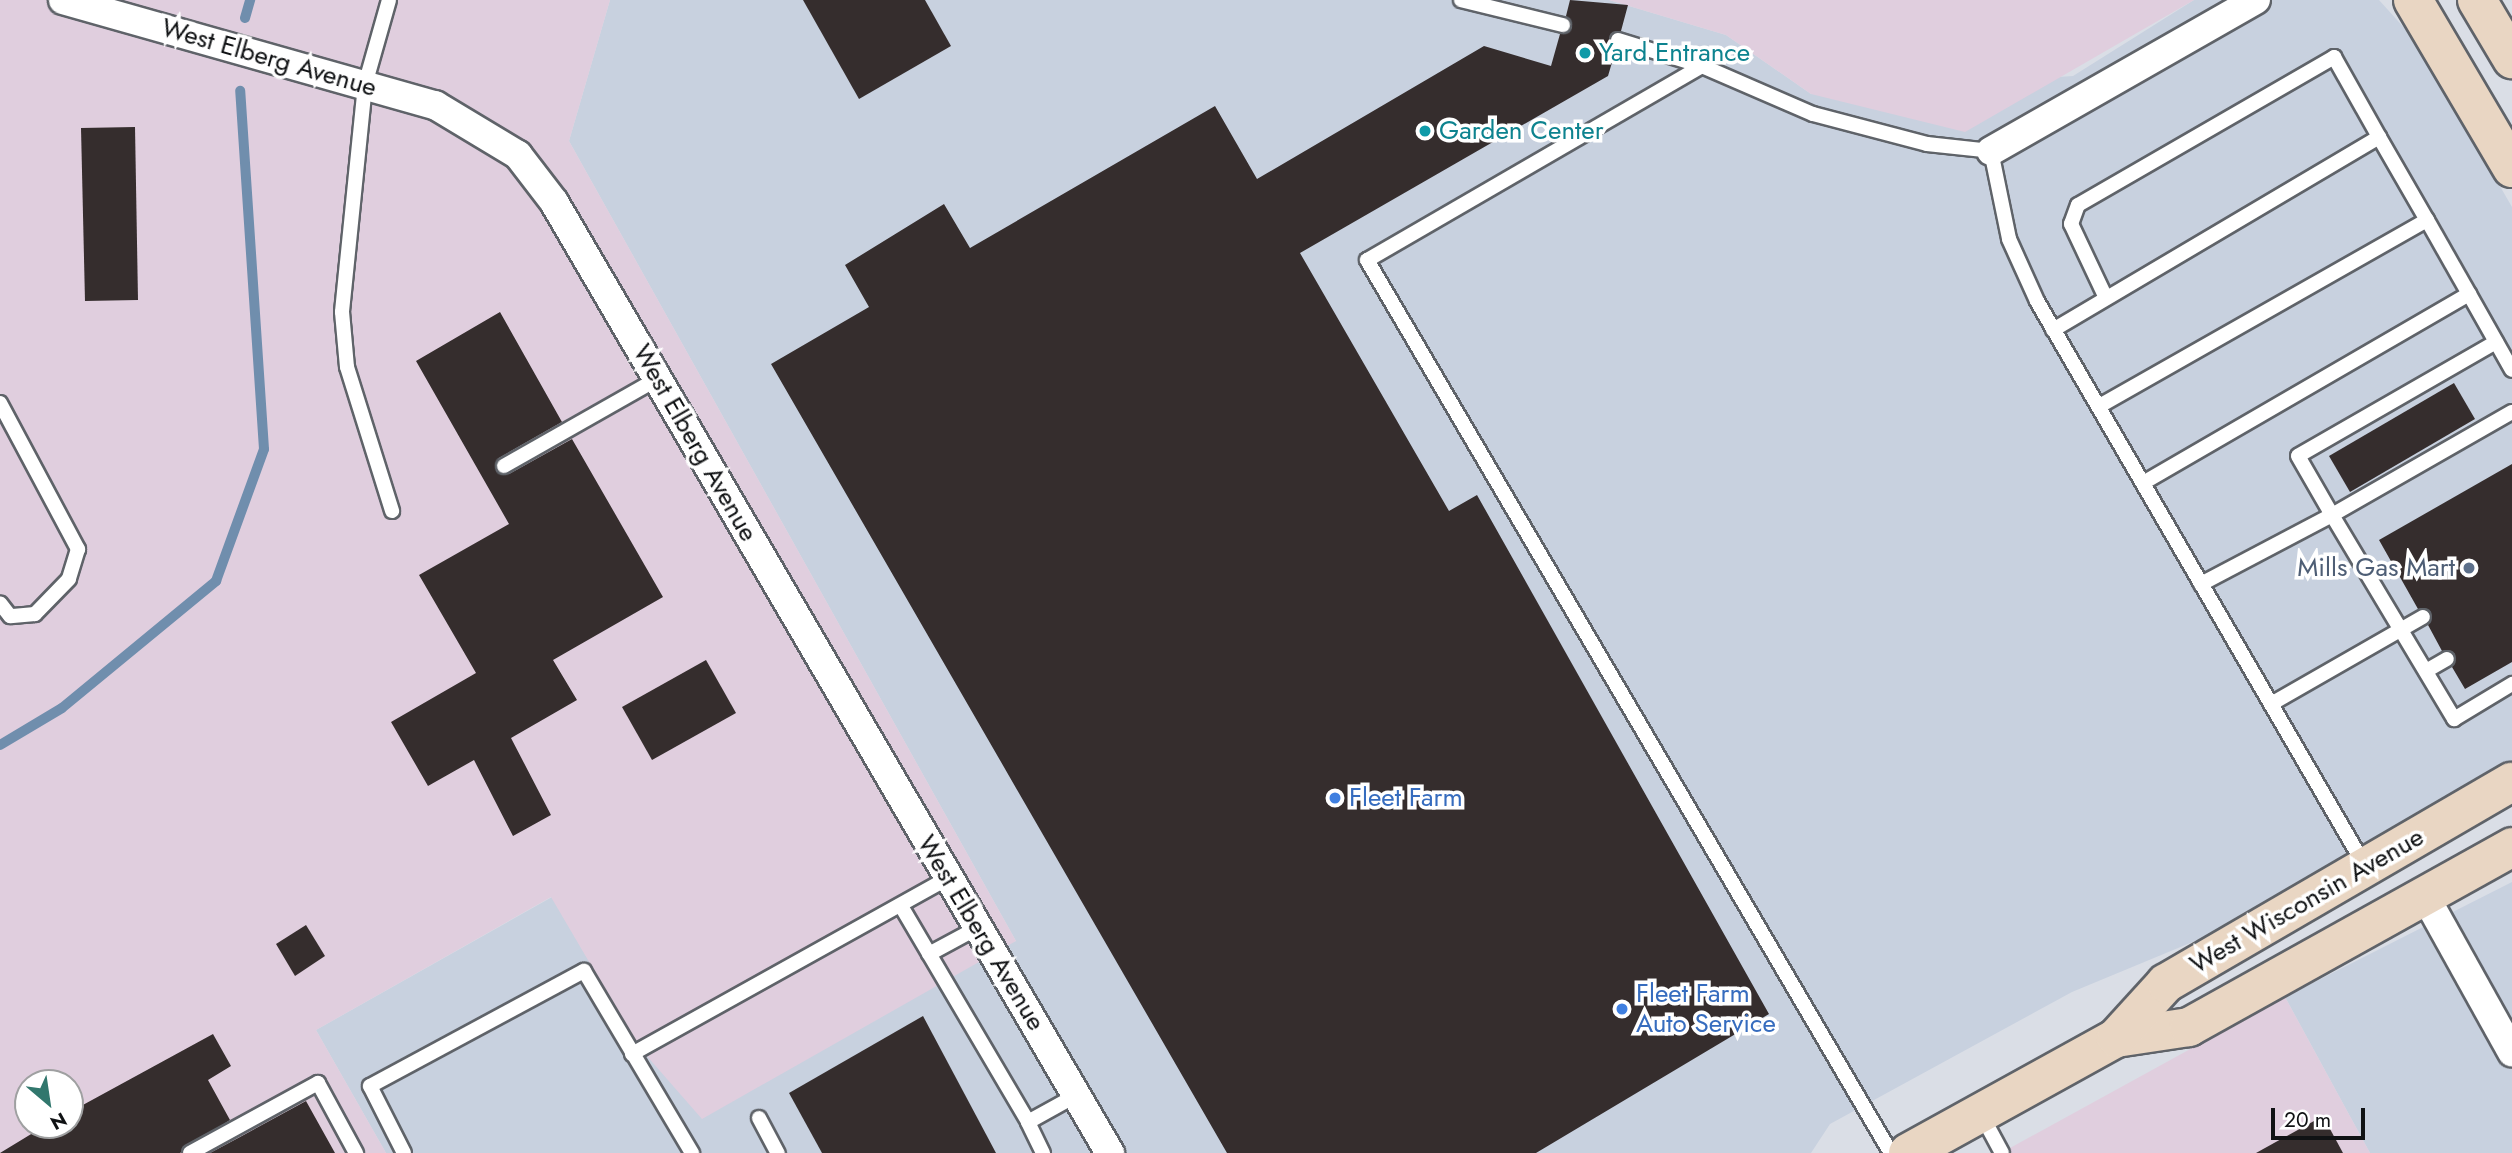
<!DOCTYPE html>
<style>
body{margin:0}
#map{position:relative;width:2512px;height:1153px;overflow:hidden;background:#dadee6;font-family:Jost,sans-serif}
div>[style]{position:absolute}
.built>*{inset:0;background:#c8d1df}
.industrial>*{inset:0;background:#e0cede}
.stream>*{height:10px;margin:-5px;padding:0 5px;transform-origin:5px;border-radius:5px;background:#708ead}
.building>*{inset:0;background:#352d2d}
.roads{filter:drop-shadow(2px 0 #5f6369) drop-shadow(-2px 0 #5f6369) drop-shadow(0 2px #5f6369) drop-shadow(0 -2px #5f6369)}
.service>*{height:14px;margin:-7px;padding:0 7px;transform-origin:7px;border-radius:7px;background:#fff}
.minor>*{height:28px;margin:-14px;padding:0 14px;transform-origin:14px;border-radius:14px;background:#fff}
.secondary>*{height:38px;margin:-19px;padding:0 19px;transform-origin:19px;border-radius:19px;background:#e9d6c3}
.dots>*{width:19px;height:19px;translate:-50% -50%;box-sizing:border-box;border:4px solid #fff;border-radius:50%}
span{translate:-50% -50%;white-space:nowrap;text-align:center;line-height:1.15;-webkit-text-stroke:7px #fff;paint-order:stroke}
.culture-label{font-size:26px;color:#0d838f}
.left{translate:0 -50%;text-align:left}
.street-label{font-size:26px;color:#101214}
.service-label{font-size:26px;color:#4e5e75}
.right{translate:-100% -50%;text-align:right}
.shop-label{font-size:26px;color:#366cbe}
.north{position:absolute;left:14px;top:1069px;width:70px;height:70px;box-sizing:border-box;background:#fff;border:2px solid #9fa0a1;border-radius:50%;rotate:151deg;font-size:19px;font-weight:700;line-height:28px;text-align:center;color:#101214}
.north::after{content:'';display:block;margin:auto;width:24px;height:32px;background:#31776d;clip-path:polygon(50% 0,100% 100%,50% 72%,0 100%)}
.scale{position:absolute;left:2271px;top:1108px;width:94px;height:32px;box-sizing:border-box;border:4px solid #101214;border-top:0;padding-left:9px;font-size:21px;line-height:24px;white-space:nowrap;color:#101214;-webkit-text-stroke:5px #fff;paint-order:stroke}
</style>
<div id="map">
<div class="built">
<i style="clip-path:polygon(610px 0,1609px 0,1726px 35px,1811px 94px,2073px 76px,2194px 0,2379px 0,2416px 41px,2512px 207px,2512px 760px,2207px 936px,2072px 992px,1830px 1124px,1811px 1153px,386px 1153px,316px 1030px,552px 897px,639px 1047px,1016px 941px,569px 141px)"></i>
<i style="clip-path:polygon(2512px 882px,2512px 1153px,2370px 1153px,2285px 997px)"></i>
</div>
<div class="industrial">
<i style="clip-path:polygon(evenodd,0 0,610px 0,569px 141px,1016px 941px,702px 1119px,639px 1047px,551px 897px,316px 1030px,386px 1153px,0 1153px,0 0,28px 1083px,70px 1083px,70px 1125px,28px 1125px,28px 1083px)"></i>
<i style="clip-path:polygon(1609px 0,2194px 0,1965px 132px,1811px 94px,1726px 35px)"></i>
<i style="clip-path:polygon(2285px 997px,2370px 1153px,2001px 1153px)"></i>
</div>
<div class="stream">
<i style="left:245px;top:18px;width:19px;rotate:-74deg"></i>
<i style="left:0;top:745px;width:72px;rotate:-30.8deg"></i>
<i style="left:62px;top:708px;width:200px;rotate:-39.5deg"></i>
<i style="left:216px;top:581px;width:140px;rotate:-70deg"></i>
<i style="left:264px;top:449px;width:359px;rotate:-93.8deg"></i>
</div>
<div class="building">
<i style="clip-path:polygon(803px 0,925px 0,951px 46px,859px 99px)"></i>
<i style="clip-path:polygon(1570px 0,1628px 5px,1621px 31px,1609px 38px,1616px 49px,1608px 76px,1300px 253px,1449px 511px,1477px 495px,1769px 1014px,1536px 1153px,1227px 1153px,771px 364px,869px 307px,845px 265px,944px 204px,970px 248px,1215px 106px,1257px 179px,1484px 46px,1551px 66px,1560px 34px,1572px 28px,1566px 16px)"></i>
<i style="clip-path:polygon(135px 127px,138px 300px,85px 301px,81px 128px)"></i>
<i style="clip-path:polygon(500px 312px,562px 422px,499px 458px,496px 471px,509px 474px,572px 439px,663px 597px,553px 660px,577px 700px,511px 738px,551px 815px,513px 836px,474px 760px,428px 786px,391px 722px,476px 673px,419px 575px,509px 524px,416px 361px)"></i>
<i style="clip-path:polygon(2454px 383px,2475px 419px,2350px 492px,2329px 456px)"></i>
<i style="clip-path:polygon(2512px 464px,2512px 662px,2465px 689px,2452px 667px,2455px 654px,2442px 651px,2428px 625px,2431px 612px,2418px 609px,2379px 540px)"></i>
<i style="clip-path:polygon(706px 660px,736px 713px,652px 760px,622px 707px)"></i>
<i style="clip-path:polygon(306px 925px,325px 956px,295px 976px,276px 944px)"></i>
<i style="clip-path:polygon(923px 1016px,996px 1153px,822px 1153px,789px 1093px)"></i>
<i style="clip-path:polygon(213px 1034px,231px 1066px,208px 1080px,230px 1120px,180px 1153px,0 1153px,46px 1125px,70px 1125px,70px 1112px)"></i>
<i style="clip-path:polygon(306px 1101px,335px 1153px,210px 1153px,240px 1137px)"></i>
<i style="clip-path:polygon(2323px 1116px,2343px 1153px,2256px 1153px)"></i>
</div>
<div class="roads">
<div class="service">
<i style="left:389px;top:0;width:88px;rotate:105.8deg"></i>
<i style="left:365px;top:85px;width:228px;rotate:95.8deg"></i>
<i style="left:342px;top:312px;width:55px;rotate:84.8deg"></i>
<i style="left:347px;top:367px;width:151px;rotate:72.6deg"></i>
<i style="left:1461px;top:0;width:105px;rotate:13.8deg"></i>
<i style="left:1618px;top:40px;width:88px;rotate:17.2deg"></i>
<i style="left:1702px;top:66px;width:121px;rotate:23.4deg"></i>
<i style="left:1813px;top:114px;width:118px;rotate:14.7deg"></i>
<i style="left:1927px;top:144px;width:64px;rotate:6.2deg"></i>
<i style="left:1991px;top:151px;width:90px;rotate:78.4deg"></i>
<i style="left:2009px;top:239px;width:68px;rotate:65.7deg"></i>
<i style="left:2037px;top:301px;width:653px;rotate:59.86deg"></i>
<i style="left:1702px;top:66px;width:387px;rotate:149.9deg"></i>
<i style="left:1367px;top:260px;width:1035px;rotate:59.6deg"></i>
<i style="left:2427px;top:220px;width:85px;rotate:60.4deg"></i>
<i style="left:2106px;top:298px;width:82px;rotate:-115.3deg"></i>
<i style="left:2071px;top:224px;width:20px;rotate:-70deg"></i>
<i style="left:2078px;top:205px;width:296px;rotate:-30deg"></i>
<i style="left:2334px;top:57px;width:92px;rotate:60.6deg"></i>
<i style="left:2053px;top:330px;width:379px;rotate:-30.6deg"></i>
<i style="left:2379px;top:137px;width:96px;rotate:60deg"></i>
<i style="left:2427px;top:220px;width:378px;rotate:150.4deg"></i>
<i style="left:2496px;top:342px;width:228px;rotate:150.1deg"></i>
<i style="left:2298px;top:456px;width:68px;rotate:60deg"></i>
<i style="left:2332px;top:515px;width:207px;rotate:-29.8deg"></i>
<i style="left:0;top:403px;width:166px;rotate:61.9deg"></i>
<i style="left:78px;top:549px;width:31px;rotate:107deg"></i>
<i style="left:69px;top:579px;width:49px;rotate:134.2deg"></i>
<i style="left:35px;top:614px;width:25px;rotate:175deg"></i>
<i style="left:10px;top:616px;width:16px;rotate:-128deg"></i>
<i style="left:504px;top:466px;width:176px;rotate:-29.6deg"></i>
<i style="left:2143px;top:483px;width:377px;rotate:-30.1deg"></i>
<i style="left:2469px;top:294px;width:87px;rotate:60.5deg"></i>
<i style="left:2201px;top:584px;width:148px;rotate:-27.8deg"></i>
<i style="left:2332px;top:515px;width:238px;rotate:59.1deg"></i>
<i style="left:2454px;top:719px;width:68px;rotate:-31.1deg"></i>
<i style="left:2426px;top:671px;width:24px;rotate:-30deg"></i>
<i style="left:2271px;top:704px;width:175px;rotate:-29.8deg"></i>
<i style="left:901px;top:906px;width:251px;rotate:59.5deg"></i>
<i style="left:929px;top:954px;width:55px;rotate:-28.4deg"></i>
<i style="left:632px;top:1054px;width:362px;rotate:-29.1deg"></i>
<i style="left:1981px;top:1114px;width:44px;rotate:61.7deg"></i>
<i style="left:759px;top:1118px;width:40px;rotate:62deg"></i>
<i style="left:190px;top:1153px;width:146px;rotate:-28.7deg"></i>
<i style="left:318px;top:1083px;width:80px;rotate:61.5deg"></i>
<i style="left:404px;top:1153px;width:75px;rotate:-116.9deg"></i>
<i style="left:370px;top:1086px;width:243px;rotate:-28.3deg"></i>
<i style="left:584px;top:971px;width:212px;rotate:59.3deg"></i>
<i style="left:1043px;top:1153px;width:34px;rotate:-116deg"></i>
<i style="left:1028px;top:1122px;width:56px;rotate:-28.9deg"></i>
</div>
<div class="minor">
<i style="left:63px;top:0;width:387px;rotate:15.8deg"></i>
<i style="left:435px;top:105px;width:97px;rotate:31.1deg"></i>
<i style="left:518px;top:155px;width:59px;rotate:52.5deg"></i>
<i style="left:554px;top:202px;width:1102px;rotate:59.69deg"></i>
<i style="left:1991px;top:151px;width:305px;rotate:-29.7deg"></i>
<i style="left:2425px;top:896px;width:179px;rotate:60.9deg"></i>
</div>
<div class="secondary">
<i style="left:2413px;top:0;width:195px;rotate:59.5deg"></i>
<i style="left:2477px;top:0;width:69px;rotate:59.3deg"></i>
<i style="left:2116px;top:1038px;width:74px;rotate:-8.6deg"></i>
<i style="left:2189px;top:1027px;width:370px;rotate:-29.1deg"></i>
<i style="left:1908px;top:1153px;width:238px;rotate:-28.9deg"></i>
<i style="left:2116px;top:1038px;width:74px;rotate:-47.7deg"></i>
<i style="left:2166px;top:983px;width:400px;rotate:-30.2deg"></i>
</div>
</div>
<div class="dots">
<i style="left:1585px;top:53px;background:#0f9aa8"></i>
<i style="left:1425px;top:131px;background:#0f9aa8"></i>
<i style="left:2469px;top:568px;background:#5c6f8a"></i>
<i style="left:1335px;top:798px;background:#3f7fe0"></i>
<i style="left:1622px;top:1009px;background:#3f7fe0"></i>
</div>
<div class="culture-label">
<span class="left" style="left:1599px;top:53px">Yard Entrance</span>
<span class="left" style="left:1439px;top:131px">Garden Center</span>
</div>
<div class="street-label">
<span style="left:269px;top:58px;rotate:16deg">West Elberg Avenue</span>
<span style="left:695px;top:443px;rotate:60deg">West Elberg Avenue</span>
<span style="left:2307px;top:901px;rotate:-30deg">West Wisconsin Avenue</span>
<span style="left:981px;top:933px;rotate:59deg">West Elberg Avenue</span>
</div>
<div class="service-label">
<span class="right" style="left:2455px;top:568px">Mills Gas Mart</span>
</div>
<div class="shop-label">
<span class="left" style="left:1349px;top:798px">Fleet Farm</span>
<span class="left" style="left:1636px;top:1009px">Fleet Farm<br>Auto Service</span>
</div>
<div class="north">N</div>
<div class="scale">20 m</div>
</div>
